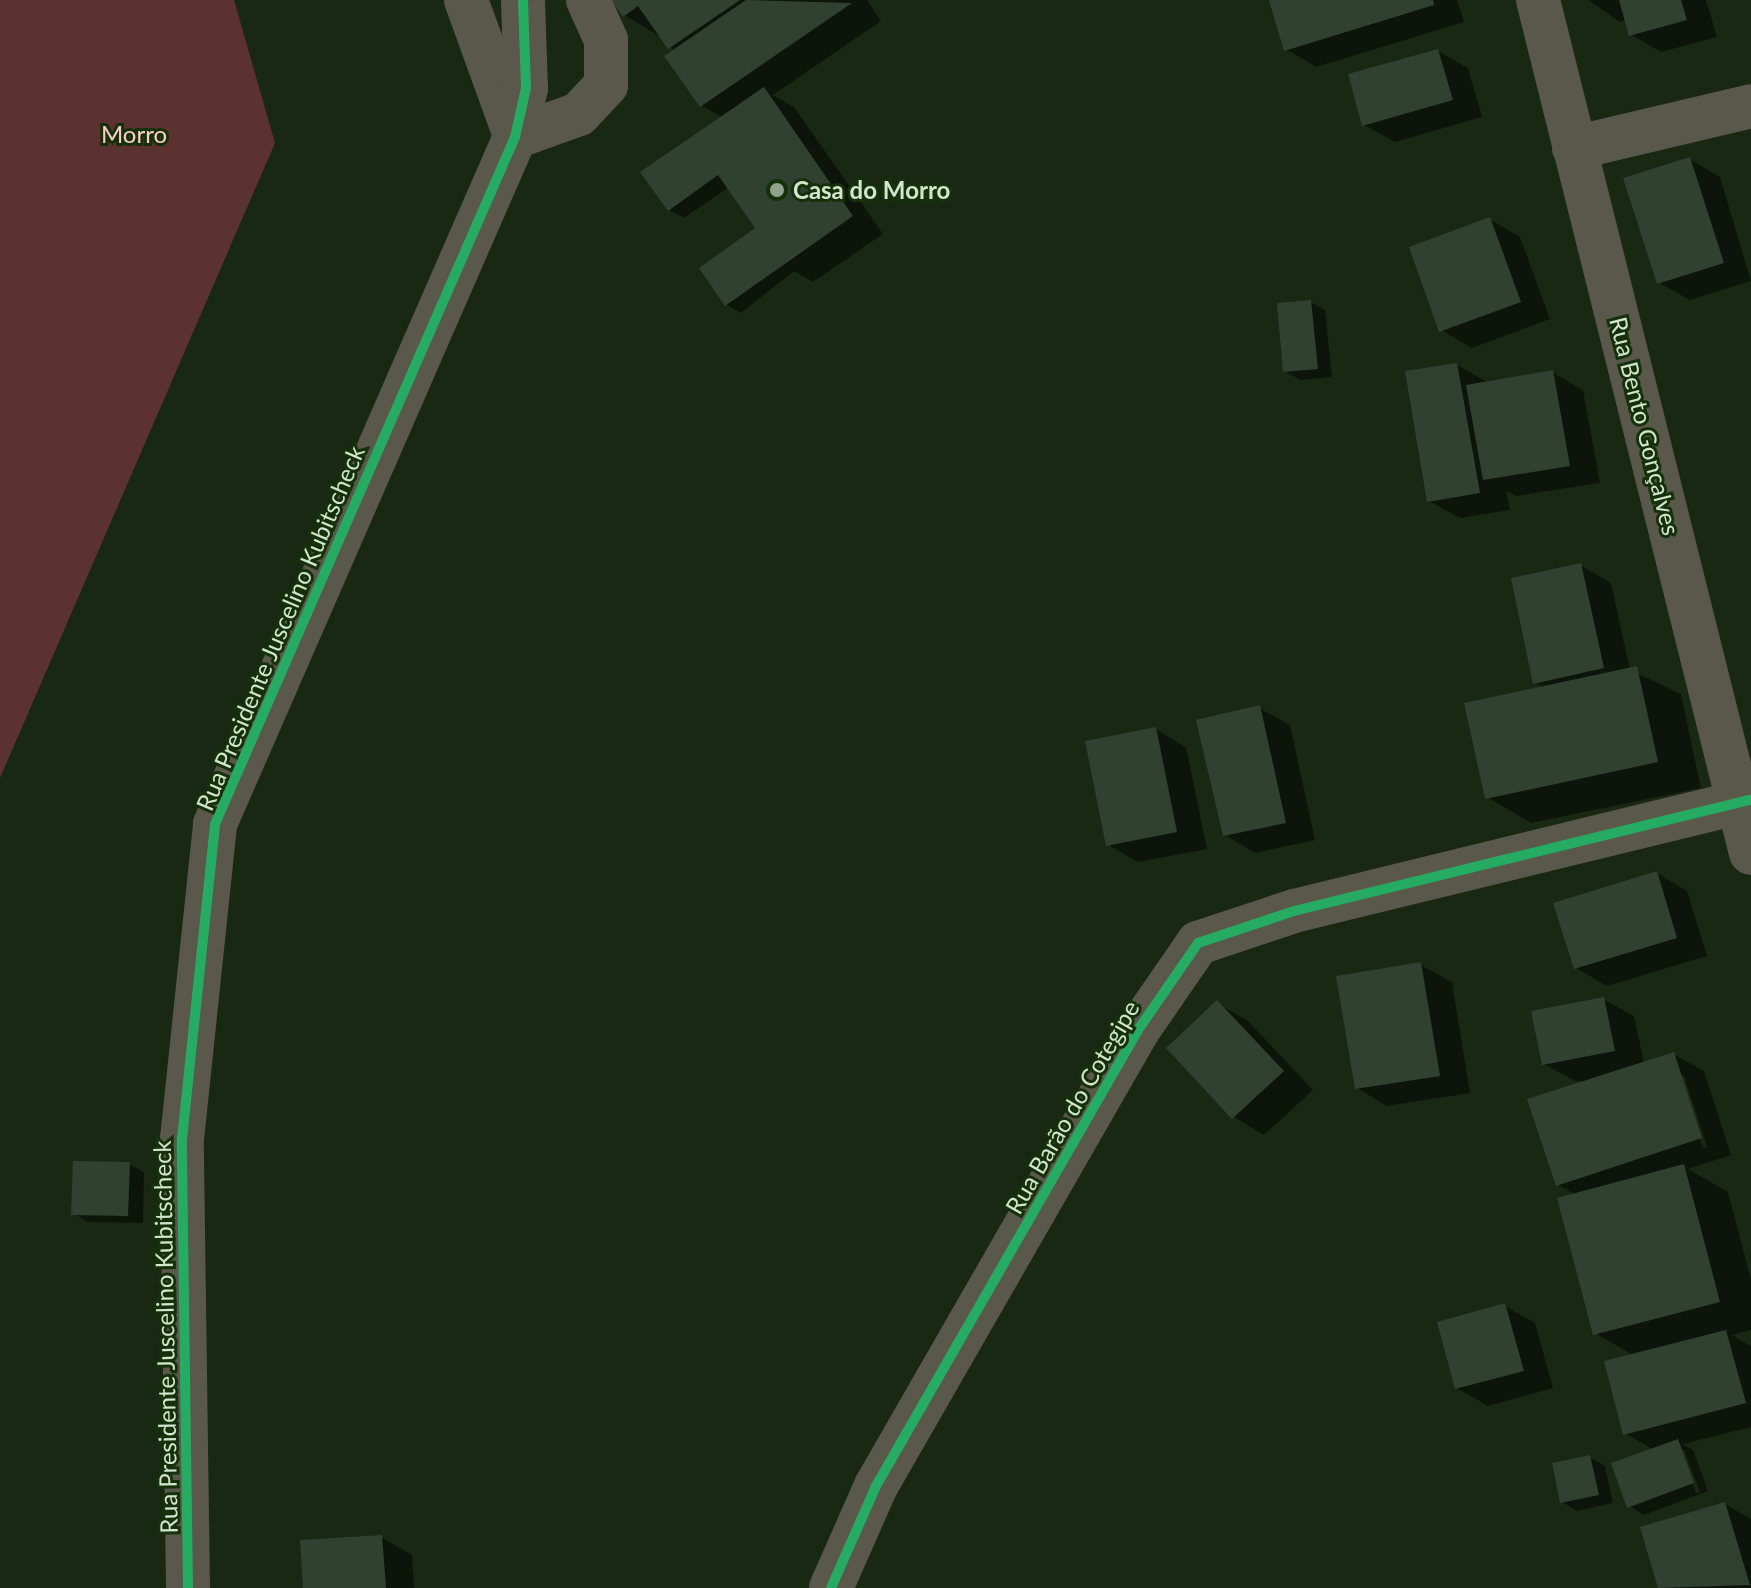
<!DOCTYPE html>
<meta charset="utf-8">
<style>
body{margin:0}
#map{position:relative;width:1751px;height:1588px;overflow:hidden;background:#192813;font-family:Lato,sans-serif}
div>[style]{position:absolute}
.green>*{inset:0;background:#5c3230}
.shadow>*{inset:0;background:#0007}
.building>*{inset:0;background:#304132}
.minor>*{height:44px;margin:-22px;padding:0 22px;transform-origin:22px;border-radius:22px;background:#5a574b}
.cycleway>*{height:10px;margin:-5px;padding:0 5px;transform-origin:5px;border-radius:5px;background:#26ab63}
.dots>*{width:22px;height:22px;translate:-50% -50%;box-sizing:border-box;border:4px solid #15310a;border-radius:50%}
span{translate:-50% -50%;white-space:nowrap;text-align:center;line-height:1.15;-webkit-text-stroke:6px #15310a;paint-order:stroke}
.park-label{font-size:24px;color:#fbcbcb}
.poi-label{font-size:24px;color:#d3e5ce;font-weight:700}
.left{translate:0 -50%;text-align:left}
.street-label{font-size:24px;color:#d3e5ce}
</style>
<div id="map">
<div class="green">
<i style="clip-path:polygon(0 0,234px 0,275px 143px,0 778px)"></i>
</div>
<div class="shadow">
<i style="clip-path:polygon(614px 0,867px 0,881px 21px,773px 95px,794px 107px,883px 234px,813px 282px,794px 271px,741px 313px,726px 304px,758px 229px,729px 187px,684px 218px,669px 210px,723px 118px,701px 105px,675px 51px,661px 37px,624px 15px)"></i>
<i style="clip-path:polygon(1271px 0,1457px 0,1464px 22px,1316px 67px,1286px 49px)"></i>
<i style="clip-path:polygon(1588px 0,1706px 0,1717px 37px,1661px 52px,1630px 34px,1626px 20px,1620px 22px)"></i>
<i style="clip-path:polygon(1438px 51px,1468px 68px,1482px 117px,1395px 142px,1364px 125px)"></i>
<i style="clip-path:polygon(1690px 159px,1720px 177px,1751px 281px,1690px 300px,1659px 283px)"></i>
<i style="clip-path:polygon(1489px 219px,1520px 237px,1550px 319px,1472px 348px,1441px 330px)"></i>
<i style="clip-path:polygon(1310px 302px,1325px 310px,1332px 377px,1300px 380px,1285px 371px)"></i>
<i style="clip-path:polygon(1457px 365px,1489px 383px,1552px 372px,1583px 390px,1600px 483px,1516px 496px,1506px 491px,1510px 510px,1460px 518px,1429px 501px)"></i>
<i style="clip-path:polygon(1580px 565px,1611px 583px,1630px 670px,1681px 694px,1701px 788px,1531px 823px,1487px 797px,1544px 688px,1535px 682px)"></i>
<i style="clip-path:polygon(1259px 708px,1290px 725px,1315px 840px,1255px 853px,1225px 835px)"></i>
<i style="clip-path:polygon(1155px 729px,1186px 747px,1207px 849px,1138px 862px,1107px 844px)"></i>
<i style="clip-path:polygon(1657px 873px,1687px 891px,1707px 956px,1607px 986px,1576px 968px)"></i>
<i style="clip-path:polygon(1421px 965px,1452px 982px,1470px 1093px,1387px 1106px,1357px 1088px)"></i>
<i style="clip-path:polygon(evenodd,1603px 999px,1634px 1016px,1644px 1063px,1673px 1054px,1704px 1071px,1731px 1155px,1688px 1169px,1728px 1192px,1751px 1280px,1751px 1330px,1732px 1335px,1751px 1346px,1751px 1427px,1683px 1444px,1693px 1450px,1708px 1491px,1644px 1515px,1629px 1506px,1654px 1450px,1625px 1433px,1633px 1355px,1595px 1333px,1576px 1195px,1557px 1184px,1587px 1082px,1575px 1081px,1544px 1064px,1603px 999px,1679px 1076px,1684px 1076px,1707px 1147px,1703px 1148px,1679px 1076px,1603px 999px,1680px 1450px,1684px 1450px,1700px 1492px,1696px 1493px,1680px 1450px)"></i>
<i style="clip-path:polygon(1217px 1003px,1248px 1021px,1313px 1090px,1264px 1135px,1234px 1117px)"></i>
<i style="clip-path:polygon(129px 1164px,144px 1172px,143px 1223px,88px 1222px,73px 1213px)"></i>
<i style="clip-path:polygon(1505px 1306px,1535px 1323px,1553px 1388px,1488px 1406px,1457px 1388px)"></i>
<i style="clip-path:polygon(1590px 1457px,1605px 1466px,1613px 1503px,1577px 1511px,1562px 1502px)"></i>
<i style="clip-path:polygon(1725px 1504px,1751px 1519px,1751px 1588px,1660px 1588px,1643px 1528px)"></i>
<i style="clip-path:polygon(381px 1537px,412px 1555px,414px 1588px,305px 1588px)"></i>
</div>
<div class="building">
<i style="clip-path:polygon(611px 0,740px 0,668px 49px,638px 6px,623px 17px)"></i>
<i style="clip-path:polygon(746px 0,852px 3px,700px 107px,664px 56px)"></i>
<i style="clip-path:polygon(1269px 0,1433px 0,1434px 5px,1284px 51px)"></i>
<i style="clip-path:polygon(1619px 0,1681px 0,1687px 20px,1629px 36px)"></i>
<i style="clip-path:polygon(1438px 49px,1453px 100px,1362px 126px,1348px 74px)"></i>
<i style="clip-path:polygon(764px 87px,853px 216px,725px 306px,699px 268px,755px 228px,718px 175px,668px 211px,640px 172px)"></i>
<i style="clip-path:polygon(1690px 157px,1724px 263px,1657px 284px,1623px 178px)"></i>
<i style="clip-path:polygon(1490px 217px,1521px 302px,1439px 332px,1409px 247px)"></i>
<i style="clip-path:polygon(1311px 300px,1318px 369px,1283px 372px,1277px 303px)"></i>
<i style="clip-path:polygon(1457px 363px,1480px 493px,1427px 502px,1405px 371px)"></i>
<i style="clip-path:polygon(1553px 370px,1570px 466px,1483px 480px,1466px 385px)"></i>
<i style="clip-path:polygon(1581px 563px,1604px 668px,1533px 684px,1511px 578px)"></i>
<i style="clip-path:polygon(1637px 666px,1658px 762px,1485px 799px,1464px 703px)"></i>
<i style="clip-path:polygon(1260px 705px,1286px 823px,1223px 836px,1196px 720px)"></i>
<i style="clip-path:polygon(1156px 727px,1177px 832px,1106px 846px,1085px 741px)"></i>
<i style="clip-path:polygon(1657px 871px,1677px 938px,1574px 969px,1553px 903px)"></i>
<i style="clip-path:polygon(1421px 962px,1440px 1076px,1355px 1089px,1336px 976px)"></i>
<i style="clip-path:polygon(1604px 997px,1615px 1051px,1542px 1065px,1531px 1011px)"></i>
<i style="clip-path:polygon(1217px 1000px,1284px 1071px,1232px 1119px,1166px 1048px)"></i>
<i style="clip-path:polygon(1674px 1052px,1702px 1138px,1556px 1186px,1527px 1099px)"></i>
<i style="clip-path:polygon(73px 1161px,130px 1162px,128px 1216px,71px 1215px)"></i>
<i style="clip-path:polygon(1684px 1164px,1720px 1302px,1593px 1335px,1557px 1198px)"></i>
<i style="clip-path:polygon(1505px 1303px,1524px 1371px,1455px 1389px,1437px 1322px)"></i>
<i style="clip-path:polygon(1726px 1330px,1746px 1403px,1623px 1435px,1604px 1361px)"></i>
<i style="clip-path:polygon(1678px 1439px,1694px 1483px,1627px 1508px,1611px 1463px)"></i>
<i style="clip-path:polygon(1590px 1455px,1599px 1495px,1560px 1503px,1552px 1463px)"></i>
<i style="clip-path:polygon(1725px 1502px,1750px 1585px,1658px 1588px,1640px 1527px)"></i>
<i style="clip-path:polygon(382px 1535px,386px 1588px,303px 1588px,300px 1540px)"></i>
</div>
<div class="minor">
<i style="left:466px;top:0;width:144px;rotate:70.1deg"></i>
<i style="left:1538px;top:0;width:879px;rotate:75.98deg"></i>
<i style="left:515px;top:137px;width:68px;rotate:-19.8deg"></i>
<i style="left:579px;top:114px;width:40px;rotate:-47deg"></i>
<i style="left:606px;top:85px;width:45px;rotate:-90deg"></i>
<i style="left:606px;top:40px;width:44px;rotate:-114.2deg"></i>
<i style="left:1574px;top:148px;width:182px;rotate:-13.3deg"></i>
<i style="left:188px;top:1588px;width:449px;rotate:-90.8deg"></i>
<i style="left:182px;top:1139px;width:317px;rotate:-84deg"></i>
<i style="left:215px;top:824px;width:750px;rotate:-66.41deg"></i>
<i style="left:515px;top:137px;width:50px;rotate:-77.3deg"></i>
<i style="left:526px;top:88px;width:88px;rotate:-92deg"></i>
<i style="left:831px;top:1588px;width:111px;rotate:-66.2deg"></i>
<i style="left:876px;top:1486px;width:526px;rotate:-60.12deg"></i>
<i style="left:1138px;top:1030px;width:106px;rotate:-55.4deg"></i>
<i style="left:1198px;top:943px;width:101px;rotate:-18.4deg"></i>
<i style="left:1294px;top:911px;width:470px;rotate:-13.7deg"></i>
</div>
<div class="cycleway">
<i style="left:188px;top:1588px;width:449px;rotate:-90.8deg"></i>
<i style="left:182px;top:1139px;width:317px;rotate:-84deg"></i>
<i style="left:215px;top:824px;width:750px;rotate:-66.41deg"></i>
<i style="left:515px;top:137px;width:50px;rotate:-77.3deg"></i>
<i style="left:526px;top:88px;width:88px;rotate:-92deg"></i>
<i style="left:831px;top:1588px;width:111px;rotate:-66.2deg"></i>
<i style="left:876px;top:1486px;width:526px;rotate:-60.12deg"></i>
<i style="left:1138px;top:1030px;width:106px;rotate:-55.4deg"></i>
<i style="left:1198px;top:943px;width:101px;rotate:-18.4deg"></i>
<i style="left:1294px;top:911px;width:470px;rotate:-13.7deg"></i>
</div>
<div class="dots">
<i style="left:777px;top:190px;background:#92a38d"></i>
</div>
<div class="park-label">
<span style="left:134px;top:134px">Morro</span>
</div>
<div class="poi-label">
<span class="left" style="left:793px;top:190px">Casa do Morro</span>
</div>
<div class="street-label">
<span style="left:1645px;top:426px;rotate:76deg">Rua Bento Gonçalves</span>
<span style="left:280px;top:628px;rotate:-67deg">Rua Presidente Juscelino Kubitscheck</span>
<span style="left:1072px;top:1107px;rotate:-60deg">Rua Barão do Cotegipe</span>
<span style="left:165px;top:1337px;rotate:-91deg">Rua Presidente Juscelino Kubitscheck</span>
</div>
</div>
